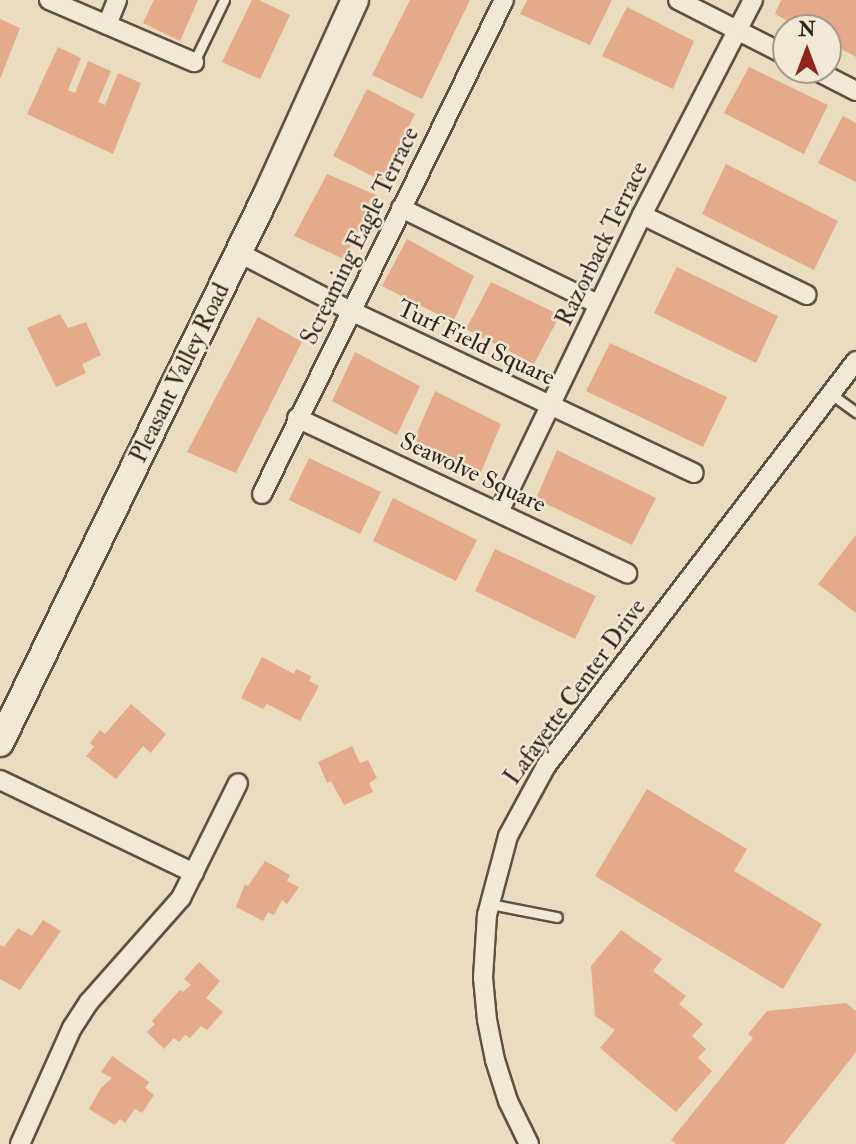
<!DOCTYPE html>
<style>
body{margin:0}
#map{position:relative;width:856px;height:1144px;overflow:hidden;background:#eadcbe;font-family:"IM FELL Double Pica",serif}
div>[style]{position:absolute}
.building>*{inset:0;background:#e4aa89}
.roads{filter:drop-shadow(2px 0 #5f5043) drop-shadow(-2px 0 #5f5043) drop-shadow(0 2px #5f5043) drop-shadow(0 -2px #5f5043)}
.lane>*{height:9px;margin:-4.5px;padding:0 4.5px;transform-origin:4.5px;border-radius:4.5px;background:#f1e8d5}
.street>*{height:18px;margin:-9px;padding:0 9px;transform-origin:9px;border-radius:9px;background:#f1e8d5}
.secondary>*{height:26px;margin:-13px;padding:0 13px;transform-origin:13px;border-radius:13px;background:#f1e8d5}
span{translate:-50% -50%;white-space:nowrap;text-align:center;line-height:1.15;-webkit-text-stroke:5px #f1e8d5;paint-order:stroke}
.street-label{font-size:24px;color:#31221a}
.north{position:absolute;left:772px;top:14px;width:70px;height:70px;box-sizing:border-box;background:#f1e8d5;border:2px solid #a4998a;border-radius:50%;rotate:0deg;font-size:19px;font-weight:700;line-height:28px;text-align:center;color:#31221a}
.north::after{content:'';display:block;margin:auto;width:24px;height:32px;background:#8f2418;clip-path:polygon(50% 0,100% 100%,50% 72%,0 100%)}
</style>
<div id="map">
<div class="building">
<i style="clip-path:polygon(154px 0,198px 0,180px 41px,143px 23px)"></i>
<i style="clip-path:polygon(252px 0,259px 0,290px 15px,260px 79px,222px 62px)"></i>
<i style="clip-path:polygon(410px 0,470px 0,422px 99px,372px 75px)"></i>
<i style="clip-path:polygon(527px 0,612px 0,590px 45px,520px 14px)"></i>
<i style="clip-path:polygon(781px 0,856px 0,856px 57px,828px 42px,828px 28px,801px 28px,775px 14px)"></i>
<i style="clip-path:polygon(627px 7px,694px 41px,673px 89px,602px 56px)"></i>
<i style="clip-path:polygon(0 19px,20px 28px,0 79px)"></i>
<i style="clip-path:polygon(58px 47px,81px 58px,68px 90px,75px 93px,88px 61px,111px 71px,98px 102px,105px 105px,118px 73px,141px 83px,113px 154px,27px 114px)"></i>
<i style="clip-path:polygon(749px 67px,828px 105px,804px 154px,724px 113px)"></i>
<i style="clip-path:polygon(367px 89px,415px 114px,382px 181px,333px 156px)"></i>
<i style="clip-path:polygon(843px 116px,856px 123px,856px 182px,818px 163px)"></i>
<i style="clip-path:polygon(726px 164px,838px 221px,814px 270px,702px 214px)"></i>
<i style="clip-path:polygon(327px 174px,376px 195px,344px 259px,294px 236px)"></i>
<i style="clip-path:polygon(407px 239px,474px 276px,453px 322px,382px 286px)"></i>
<i style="clip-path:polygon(677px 267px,778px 316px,756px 363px,654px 313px)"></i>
<i style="clip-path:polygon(491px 282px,560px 315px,534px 364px,466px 329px)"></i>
<i style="clip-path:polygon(60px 314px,68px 328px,86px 322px,101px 355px,82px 364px,86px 373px,56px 387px,27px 328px)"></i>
<i style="clip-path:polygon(258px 317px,302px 342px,236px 473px,187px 452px)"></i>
<i style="clip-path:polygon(610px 343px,727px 397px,703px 447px,586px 391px)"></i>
<i style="clip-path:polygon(355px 352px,420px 386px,397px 435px,332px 401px)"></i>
<i style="clip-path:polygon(435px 391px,501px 424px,481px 472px,414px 440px)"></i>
<i style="clip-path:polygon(557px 450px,656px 498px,632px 545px,536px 499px)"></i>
<i style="clip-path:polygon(309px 458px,381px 492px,360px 534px,289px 500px)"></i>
<i style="clip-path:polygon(393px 498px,477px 540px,456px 581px,373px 541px)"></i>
<i style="clip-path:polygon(856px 535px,856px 613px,818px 584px)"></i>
<i style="clip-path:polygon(495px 549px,596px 596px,575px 639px,475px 591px)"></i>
<i style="clip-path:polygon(262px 657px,294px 674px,296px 669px,311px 676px,309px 681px,319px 686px,300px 721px,267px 704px,263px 709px,241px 698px)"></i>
<i style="clip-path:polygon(131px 704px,166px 734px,151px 753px,143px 746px,116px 779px,86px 756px,94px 747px,90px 743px,100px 730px,105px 734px)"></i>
<i style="clip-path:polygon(352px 746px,360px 763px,368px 760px,377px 778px,369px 783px,373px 792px,344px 805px,331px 781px,327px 783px,318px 762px)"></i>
<i style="clip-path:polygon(647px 789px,747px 849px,734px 871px,822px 924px,783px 989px,595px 876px)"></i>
<i style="clip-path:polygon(265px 861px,290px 875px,287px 881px,299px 887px,287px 904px,282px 900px,274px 915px,268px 912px,263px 921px,236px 907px,245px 884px,248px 886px)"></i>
<i style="clip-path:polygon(43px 920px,61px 931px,20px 990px,0 979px,0 945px,4px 947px,18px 928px,32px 936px)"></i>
<i style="clip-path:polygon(621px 930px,662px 959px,653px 971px,686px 996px,679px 1004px,703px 1024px,692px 1036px,706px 1049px,698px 1058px,712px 1071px,676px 1112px,600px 1048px,615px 1030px,595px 1016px,591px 966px)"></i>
<i style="clip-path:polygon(199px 962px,220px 981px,206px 998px,223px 1012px,207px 1030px,201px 1026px,190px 1038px,185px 1035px,179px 1042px,174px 1038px,164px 1049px,147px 1032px,155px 1024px,152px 1021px,180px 990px,183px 992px,191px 985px,184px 979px)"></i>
<i style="clip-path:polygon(846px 1003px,856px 1011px,856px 1052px,784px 1144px,676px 1144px,671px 1140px,753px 1038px,748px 1034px,767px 1011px)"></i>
<i style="clip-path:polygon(112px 1056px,149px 1082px,145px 1088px,154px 1095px,142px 1113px,135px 1109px,125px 1123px,120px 1119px,115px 1125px,89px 1109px,101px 1088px,112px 1078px,101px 1072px)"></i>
</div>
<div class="roads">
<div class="lane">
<i style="left:194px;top:62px;width:69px;rotate:-64.2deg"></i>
<i style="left:831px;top:394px;width:31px;rotate:36deg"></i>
<i style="left:490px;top:904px;width:68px;rotate:11deg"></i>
</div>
<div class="street">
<i style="left:49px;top:0;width:158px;rotate:23.2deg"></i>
<i style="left:678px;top:0;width:121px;rotate:27deg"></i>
<i style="left:107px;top:25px;width:27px;rotate:-68deg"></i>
<i style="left:815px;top:70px;width:46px;rotate:27.1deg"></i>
<i style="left:401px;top:208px;width:219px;rotate:26deg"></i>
<i style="left:642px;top:215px;width:183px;rotate:25.9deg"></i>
<i style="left:239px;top:253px;width:126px;rotate:27.4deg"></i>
<i style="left:351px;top:311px;width:379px;rotate:25.3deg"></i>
<i style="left:297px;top:418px;width:365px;rotate:25.2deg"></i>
<i style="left:262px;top:494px;width:550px;rotate:-63.9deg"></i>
<i style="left:499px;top:512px;width:330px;rotate:-64.3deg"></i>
<i style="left:642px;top:215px;width:242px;rotate:-62.7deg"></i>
<i style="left:0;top:780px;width:215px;rotate:25.6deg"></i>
<i style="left:20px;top:1144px;width:127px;rotate:-65.9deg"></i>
<i style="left:72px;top:1028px;width:31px;rotate:-57deg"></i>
<i style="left:89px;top:1002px;width:139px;rotate:-48.5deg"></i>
<i style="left:181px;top:898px;width:128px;rotate:-63.6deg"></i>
<i style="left:529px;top:1144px;width:48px;rotate:-116deg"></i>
<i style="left:508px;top:1101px;width:43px;rotate:-107.6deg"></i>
<i style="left:495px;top:1060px;width:41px;rotate:-101.3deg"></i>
<i style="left:487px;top:1020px;width:42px;rotate:-95.4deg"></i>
<i style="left:483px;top:978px;width:63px;rotate:-86.4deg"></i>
<i style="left:487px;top:915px;width:82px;rotate:-75.1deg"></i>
<i style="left:508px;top:836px;width:80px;rotate:-61.5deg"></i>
<i style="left:546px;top:766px;width:510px;rotate:-52.57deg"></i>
</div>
<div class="secondary">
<i style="left:0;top:743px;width:610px;rotate:-64.06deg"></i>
<i style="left:267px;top:194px;width:213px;rotate:-65.6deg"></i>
</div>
</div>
<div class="street-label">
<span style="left:360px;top:236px;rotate:-64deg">Screaming Eagle Terrace</span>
<span style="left:602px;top:244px;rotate:-64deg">Razorback Terrace</span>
<span style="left:476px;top:343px;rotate:25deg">Turf Field Square</span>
<span style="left:180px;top:373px;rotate:-64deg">Pleasant Valley Road</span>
<span style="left:473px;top:473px;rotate:25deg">Seawolve Square</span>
<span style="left:575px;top:692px;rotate:-54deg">Lafayette Center Drive</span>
</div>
<div class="north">N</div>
</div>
